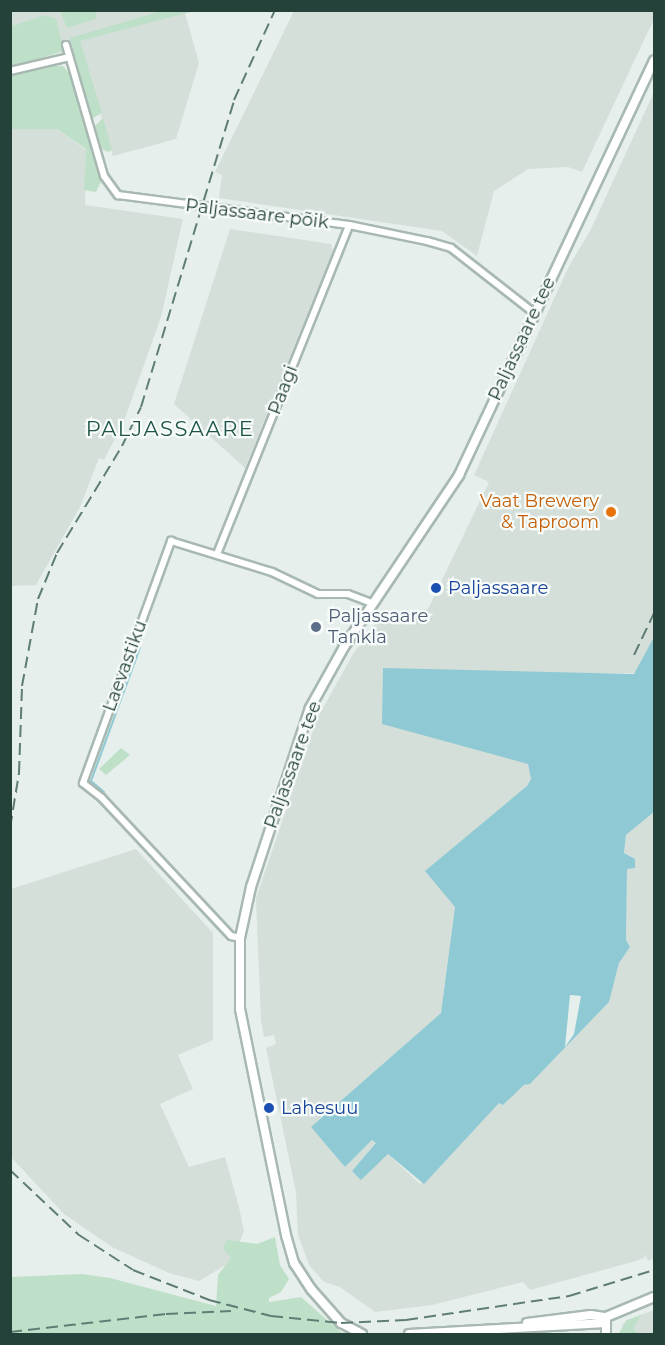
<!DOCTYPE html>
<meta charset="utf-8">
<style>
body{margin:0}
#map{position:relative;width:665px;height:1345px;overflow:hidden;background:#e6efeb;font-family:Montserrat,sans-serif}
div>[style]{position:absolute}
.built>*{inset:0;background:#d4dfda}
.green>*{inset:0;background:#bfe0c8}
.water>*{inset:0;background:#8ec9d4}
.pier>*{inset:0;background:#e6efeb}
.stream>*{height:2px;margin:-1px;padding:0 1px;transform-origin:1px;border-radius:1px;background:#8ec9d4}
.roads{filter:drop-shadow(2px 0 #a8b8b2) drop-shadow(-2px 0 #a8b8b2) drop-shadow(0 2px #a8b8b2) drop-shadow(0 -2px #a8b8b2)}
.minor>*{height:6px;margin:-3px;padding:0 3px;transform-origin:3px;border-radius:3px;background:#fff}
.tertiary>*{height:8px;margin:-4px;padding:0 4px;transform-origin:4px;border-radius:4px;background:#fff}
.rail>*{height:2px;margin-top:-1px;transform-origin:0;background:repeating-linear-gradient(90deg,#5f7d75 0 12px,transparent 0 18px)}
.dots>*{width:16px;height:16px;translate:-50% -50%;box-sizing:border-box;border:3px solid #f7fbf9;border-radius:50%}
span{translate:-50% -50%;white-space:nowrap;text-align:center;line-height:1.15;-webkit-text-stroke:4.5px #f7fbf9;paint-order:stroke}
.street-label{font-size:18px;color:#24423a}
.food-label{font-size:18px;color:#c56008}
.right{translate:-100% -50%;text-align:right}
.transit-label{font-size:18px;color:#164399}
.left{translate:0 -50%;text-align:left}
.service-label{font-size:18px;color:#4e5e75}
.quarter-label{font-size:21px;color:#1f5548;letter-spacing:1.5px}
.frame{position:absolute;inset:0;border:12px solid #24423a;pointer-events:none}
</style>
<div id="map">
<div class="built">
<i style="clip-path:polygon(11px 11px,194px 11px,185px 13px,199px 63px,176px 139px,113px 156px,80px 42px,11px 60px)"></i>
<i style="clip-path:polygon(294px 11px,654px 10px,654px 19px,582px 172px,568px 167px,528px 169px,494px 191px,477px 256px,442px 231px,219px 198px,222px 175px,215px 172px)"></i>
<i style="clip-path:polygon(654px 92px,654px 637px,637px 673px,591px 673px,528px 764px,531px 779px,527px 786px,455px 907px,441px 1013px,311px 1127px,345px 1167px,372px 1140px,377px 1143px,352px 1171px,361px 1179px,388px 1154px,420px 1184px,500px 1102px,503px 1105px,524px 1085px,530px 1084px,609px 1002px,619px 963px,630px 947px,626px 940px,627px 868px,635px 868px,635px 859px,624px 853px,626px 835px,654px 812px,654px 1258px,648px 1261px,645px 1254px,644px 1258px,636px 1261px,530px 1290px,523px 1282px,432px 1305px,375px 1312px,340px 1287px,324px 1282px,309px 1265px,298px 1235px,296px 1192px,266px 1048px,276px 1044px,274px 1035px,264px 1037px,261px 1021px,256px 898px,317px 719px,353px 654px,383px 614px,428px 609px,489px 482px,474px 475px,568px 268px,591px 229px)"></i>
<i style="clip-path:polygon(10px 129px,57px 129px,86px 150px,85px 205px,183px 219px,161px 317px,124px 421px,104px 460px,99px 458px,80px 507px,36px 585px,11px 586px)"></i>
<i style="clip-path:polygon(230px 229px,331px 244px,333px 251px,245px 468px,174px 404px)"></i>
<i style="clip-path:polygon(136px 849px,213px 933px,213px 1040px,178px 1055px,193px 1089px,160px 1104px,189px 1167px,225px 1157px,239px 1207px,244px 1231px,232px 1261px,199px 1281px,169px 1273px,112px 1247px,64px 1214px,11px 1157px,11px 889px)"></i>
<i style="clip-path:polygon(654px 1310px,654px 1334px,623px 1334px,622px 1325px,627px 1320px)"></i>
</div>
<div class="green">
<i style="clip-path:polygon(60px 11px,96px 11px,96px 19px,67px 28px)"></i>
<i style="clip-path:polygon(161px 11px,194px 11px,80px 41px,102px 113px,91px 119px,70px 38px)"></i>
<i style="clip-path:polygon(46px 15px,56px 19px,64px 51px,10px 68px,11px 26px)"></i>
<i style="clip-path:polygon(48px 65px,63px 66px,70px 74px,101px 182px,96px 192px,84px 190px,86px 149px,57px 129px,11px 129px,11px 76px)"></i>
<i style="clip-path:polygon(103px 118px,112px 150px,108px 152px,102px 149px,95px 126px)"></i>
<i style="clip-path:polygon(121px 748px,130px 755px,106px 775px,99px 769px)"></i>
<i style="clip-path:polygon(275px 1237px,280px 1265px,289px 1279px,281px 1292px,269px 1298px,269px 1302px,301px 1297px,343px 1334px,11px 1334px,11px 1277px,82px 1274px,110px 1278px,216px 1306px,218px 1275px,231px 1258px,223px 1248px,227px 1240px,257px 1244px)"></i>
<i style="clip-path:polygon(641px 1315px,633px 1329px,639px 1334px,619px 1333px,627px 1320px)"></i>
</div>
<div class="water">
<i style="clip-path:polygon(654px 637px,654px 812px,626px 835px,624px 853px,635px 859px,635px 868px,627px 869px,626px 940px,630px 947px,619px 963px,609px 1002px,530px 1084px,524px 1085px,503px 1105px,499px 1103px,424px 1184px,388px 1154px,361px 1180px,352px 1171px,376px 1143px,372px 1140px,345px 1167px,311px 1127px,441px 1013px,455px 907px,425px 871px,527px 786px,531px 779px,528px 764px,382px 724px,383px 668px,634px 674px)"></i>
</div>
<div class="pier">
<i style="clip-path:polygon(570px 995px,581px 996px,574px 1034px,565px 1047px)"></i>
</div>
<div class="stream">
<i style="left:104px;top:792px;width:17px;rotate:-140deg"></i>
<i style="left:91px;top:781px;width:142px;rotate:-69.8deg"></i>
</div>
<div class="roads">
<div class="minor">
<i style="left:66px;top:45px;width:136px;rotate:73.8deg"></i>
<i style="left:104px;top:176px;width:24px;rotate:54deg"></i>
<i style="left:118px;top:195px;width:233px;rotate:7.4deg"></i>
<i style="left:349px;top:225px;width:80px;rotate:11.6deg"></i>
<i style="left:427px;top:241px;width:25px;rotate:16deg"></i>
<i style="left:451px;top:248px;width:104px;rotate:38deg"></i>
<i style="left:10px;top:71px;width:61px;rotate:-13.3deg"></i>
<i style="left:217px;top:554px;width:354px;rotate:-68.1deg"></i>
<i style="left:240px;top:938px;width:9px;rotate:-167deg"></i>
<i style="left:231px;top:936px;width:189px;rotate:-133.1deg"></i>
<i style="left:102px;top:798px;width:24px;rotate:-142deg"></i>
<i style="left:83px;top:783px;width:258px;rotate:-70deg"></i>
<i style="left:171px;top:541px;width:106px;rotate:17.1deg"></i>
<i style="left:272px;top:572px;width:51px;rotate:25.6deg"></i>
<i style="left:318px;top:594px;width:30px"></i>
<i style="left:348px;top:594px;width:26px;rotate:21deg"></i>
</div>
<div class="tertiary">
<i style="left:606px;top:1317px;width:52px;rotate:-22.6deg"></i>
<i style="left:606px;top:1318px;width:16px;rotate:90deg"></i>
<i style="left:527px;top:1323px;width:64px;rotate:-7.1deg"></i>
<i style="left:591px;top:1315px;width:15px;rotate:8deg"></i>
<i style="left:362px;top:1334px;width:24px;rotate:-152deg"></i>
<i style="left:341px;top:1323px;width:45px;rotate:-131.4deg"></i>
<i style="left:311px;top:1289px;width:31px;rotate:-123deg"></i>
<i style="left:294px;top:1263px;width:29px;rotate:-106deg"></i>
<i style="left:286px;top:1235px;width:231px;rotate:-101.5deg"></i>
<i style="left:240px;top:1009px;width:71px;rotate:-90deg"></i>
<i style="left:240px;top:938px;width:52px;rotate:-77.8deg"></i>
<i style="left:251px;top:887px;width:188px;rotate:-71.8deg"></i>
<i style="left:310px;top:708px;width:70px;rotate:-60.9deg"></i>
<i style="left:344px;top:647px;width:207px;rotate:-56.2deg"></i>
<i style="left:459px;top:475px;width:458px;rotate:-64.8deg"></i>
<i style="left:409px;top:1334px;width:197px;rotate:-3.2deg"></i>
</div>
</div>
<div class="rail">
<i style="left:634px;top:655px;width:47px;rotate:-64.5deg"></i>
<i style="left:10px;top:828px;width:56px;rotate:-80.7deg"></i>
<i style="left:19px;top:773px;width:87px;rotate:-88deg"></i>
<i style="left:22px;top:686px;width:88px;rotate:-79.6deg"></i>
<i style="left:38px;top:599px;width:50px;rotate:-67.6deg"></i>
<i style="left:57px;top:553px;width:125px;rotate:-58.7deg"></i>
<i style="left:122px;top:446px;width:43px;rotate:-64deg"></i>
<i style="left:141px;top:407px;width:321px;rotate:-73.1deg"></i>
<i style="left:234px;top:100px;width:99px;rotate:-65.5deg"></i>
<i style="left:10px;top:1170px;width:95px;rotate:43.3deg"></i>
<i style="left:79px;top:1235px;width:64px;rotate:32.9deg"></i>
<i style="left:133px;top:1270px;width:82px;rotate:21.5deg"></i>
<i style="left:209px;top:1300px;width:64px;rotate:14.5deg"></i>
<i style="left:271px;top:1316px;width:70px;rotate:5.7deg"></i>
<i style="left:341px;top:1323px;width:65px;rotate:-2.6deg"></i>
<i style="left:406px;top:1320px;width:165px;rotate:-8.4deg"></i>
<i style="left:569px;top:1296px;width:89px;rotate:-17deg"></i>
<i style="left:10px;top:1332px;width:157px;rotate:-6.6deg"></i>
<i style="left:166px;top:1314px;width:65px;rotate:-2.6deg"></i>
</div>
<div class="dots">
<i style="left:611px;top:512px;background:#e8710a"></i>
<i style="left:436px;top:588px;background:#1a4fb4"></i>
<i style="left:316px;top:627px;background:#5c6f8a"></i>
<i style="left:269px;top:1108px;background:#1a4fb4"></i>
</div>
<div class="street-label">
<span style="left:257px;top:214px;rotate:7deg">Paljassaare põik</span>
<span style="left:522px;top:339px;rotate:-65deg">Paljassaare tee</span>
<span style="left:283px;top:390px;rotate:-69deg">Paagi</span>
<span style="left:125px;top:666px;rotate:-70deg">Laevastiku</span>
<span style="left:293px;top:765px;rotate:-70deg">Paljassaare tee</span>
</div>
<div class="food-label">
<span class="right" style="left:599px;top:512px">Vaat Brewery<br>&amp; Taproom</span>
</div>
<div class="transit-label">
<span class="left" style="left:448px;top:588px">Paljassaare</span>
<span class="left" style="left:281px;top:1108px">Lahesuu</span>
</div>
<div class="service-label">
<span class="left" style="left:328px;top:627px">Paljassaare<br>Tankla</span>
</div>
<div class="quarter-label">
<span style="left:170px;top:429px">PALJASSAARE</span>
</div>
<div class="frame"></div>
</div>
